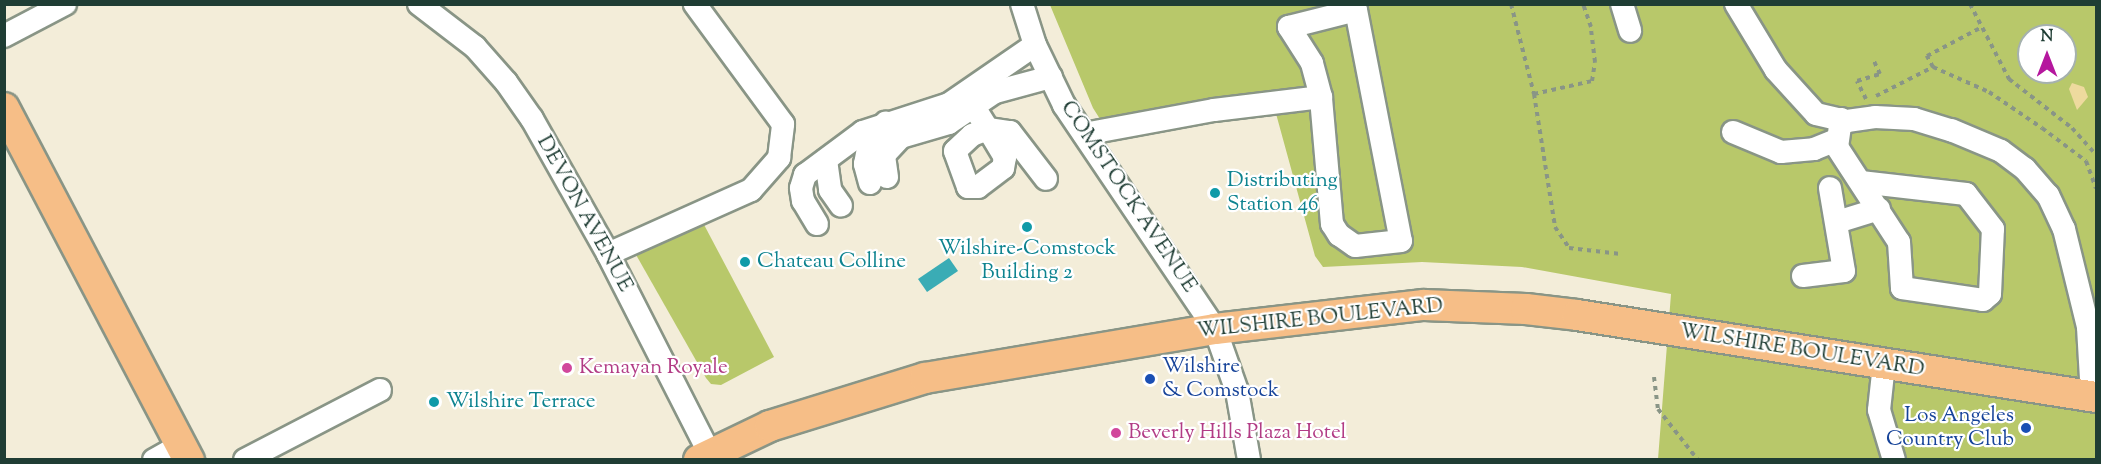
<!DOCTYPE html>
<style>
body{margin:0}
#map{position:relative;width:2101px;height:464px;overflow:hidden;background:#f3edd9;font-family:"Sorts Mill Goudy",serif}
div>[style]{position:absolute}
.green>*{inset:0;background:#b8c86a}
.sand>*{inset:0;background:#eeda9e}
.water>*{inset:0;background:#3aacb5}
.path>*{height:4px;margin-top:-2px;transform-origin:0;background:repeating-linear-gradient(90deg,#899586 0 4.5px,transparent 0 9px)}
.roads{filter:drop-shadow(2px 0 #899586) drop-shadow(-2px 0 #899586) drop-shadow(0 2px #899586) drop-shadow(0 -2px #899586)}
.minor>*{height:22px;margin:-11px;padding:0 11px;transform-origin:11px;border-radius:11px;background:#fff}
.major>*{height:30px;margin:-15px;padding:0 15px;transform-origin:15px;border-radius:15px;background:#f6be87}
.dots>*{width:16px;height:16px;translate:-50% -50%;box-sizing:border-box;border:3px solid #fff;border-radius:50%}
span{translate:-50% -50%;white-space:nowrap;text-align:center;line-height:1.15;-webkit-text-stroke:4.5px #fff;paint-order:stroke}
.culture-label{font-size:21px;color:#0d838f}
.left{translate:0 -50%;text-align:left}
.street-label{font-size:21px;color:#1f3d34}
.transit-label{font-size:21px;color:#164399}
.right{translate:-100% -50%;text-align:right}
.hotel-label{font-size:21px;color:#b23c85}
.frame{position:absolute;inset:0;border:6px solid #1f3d34;pointer-events:none}
.north{position:absolute;left:2017px;top:24px;width:60px;height:60px;box-sizing:border-box;background:#fff;border:2px solid #a5b1ae;border-radius:50%;rotate:0deg;font-size:16px;font-weight:700;line-height:24px;text-align:center;color:#1f3d34}
.north::after{content:'';display:block;margin:auto;width:21px;height:27px;background:#b5179e;clip-path:polygon(50% 0,100% 100%,50% 72%,0 100%)}
</style>
<div id="map">
<div class="green">
<i style="clip-path:polygon(evenodd,1050px 5px,2096px 5px,2096px 459px,1658px 459px,1671px 294px,1522px 267px,1422px 262px,1323px 267px,1315px 256px,1275px 110px,1112px 138px,1093px 108px,1050px 5px,2029px 36px,2065px 36px,2065px 72px,2029px 72px,2029px 36px)"></i>
<i style="clip-path:polygon(701px 219px,774px 357px,721px 385px,711px 384px,706px 378px,635px 253px)"></i>
</div>
<div class="sand">
<i style="clip-path:polygon(2072px 83px,2084px 87px,2088px 97px,2077px 110px,2069px 89px)"></i>
</div>
<div class="water">
<i style="clip-path:polygon(949px 258px,958px 271px,927px 292px,918px 279px)"></i>
</div>
<div class="path">
<i style="left:1511px;top:4px;width:93px;rotate:75.7deg"></i>
<i style="left:1534px;top:94px;width:135px;rotate:81deg"></i>
<i style="left:1555px;top:227px;width:25px;rotate:56deg"></i>
<i style="left:1569px;top:248px;width:52px;rotate:6.6deg"></i>
<i style="left:1970px;top:4px;width:85px;rotate:62.5deg"></i>
<i style="left:2009px;top:79px;width:80px;rotate:37.9deg"></i>
<i style="left:2072px;top:128px;width:36px;rotate:48deg"></i>
<i style="left:1933px;top:67px;width:61px;rotate:24.1deg"></i>
<i style="left:1989px;top:92px;width:64px;rotate:34.2deg"></i>
<i style="left:2042px;top:128px;width:55px;rotate:36.9deg"></i>
<i style="left:2086px;top:161px;width:29px;rotate:70deg"></i>
<i style="left:1534px;top:94px;width:59px;rotate:-12.6deg"></i>
<i style="left:1592px;top:81px;width:19px;rotate:-81deg"></i>
<i style="left:1595px;top:62px;width:35px;rotate:-97deg"></i>
<i style="left:1591px;top:27px;width:24px;rotate:-109deg"></i>
<i style="left:1876px;top:96px;width:64px;rotate:-27deg"></i>
<i style="left:1933px;top:67px;width:13px;rotate:-119deg"></i>
<i style="left:1927px;top:56px;width:60px;rotate:-27.8deg"></i>
<i style="left:1866px;top:99px;width:20px;rotate:-117deg"></i>
<i style="left:1857px;top:81px;width:24px;rotate:-17deg"></i>
<i style="left:1880px;top:74px;width:14px;rotate:-115deg"></i>
<i style="left:1654px;top:377px;width:32px;rotate:83deg"></i>
<i style="left:1658px;top:409px;width:65px;rotate:51.9deg"></i>
</div>
<div class="roads">
<div class="minor">
<i style="left:419px;top:4px;width:71px;rotate:37.5deg"></i>
<i style="left:475px;top:47px;width:47px;rotate:48.5deg"></i>
<i style="left:506px;top:82px;width:45px;rotate:54.9deg"></i>
<i style="left:532px;top:119px;width:155px;rotate:60.6deg"></i>
<i style="left:608px;top:254px;width:225px;rotate:63deg"></i>
<i style="left:1022px;top:4px;width:43px;rotate:72.4deg"></i>
<i style="left:1035px;top:45px;width:67px;rotate:64.2deg"></i>
<i style="left:1064px;top:105px;width:270px;rotate:56deg"></i>
<i style="left:1215px;top:329px;width:66px;rotate:70.5deg"></i>
<i style="left:1237px;top:391px;width:70px;rotate:80.1deg"></i>
<i style="left:1622px;top:4px;width:28px;rotate:73deg"></i>
<i style="left:1736px;top:4px;width:77px;rotate:58.8deg"></i>
<i style="left:1776px;top:70px;width:59px;rotate:47.7deg"></i>
<i style="left:1816px;top:114px;width:32px;rotate:13deg"></i>
<i style="left:1847px;top:121px;width:28px;rotate:-8deg"></i>
<i style="left:1875px;top:117px;width:39px;rotate:3deg"></i>
<i style="left:1914px;top:119px;width:39px;rotate:17deg"></i>
<i style="left:1951px;top:130px;width:54px;rotate:22.8deg"></i>
<i style="left:2001px;top:151px;width:30px;rotate:37deg"></i>
<i style="left:2025px;top:169px;width:35px;rotate:49deg"></i>
<i style="left:2048px;top:195px;width:38px;rotate:65deg"></i>
<i style="left:2064px;top:229px;width:101px;rotate:76.2deg"></i>
<i style="left:2088px;top:327px;width:70px;rotate:86.7deg"></i>
<i style="left:4px;top:36px;width:69px;rotate:-27.7deg"></i>
<i style="left:974px;top:107px;width:26px;rotate:58deg"></i>
<i style="left:988px;top:129px;width:33px;rotate:59deg"></i>
<i style="left:1005px;top:157px;width:11px;rotate:100deg"></i>
<i style="left:1003px;top:168px;width:31px;rotate:143deg"></i>
<i style="left:978px;top:187px;width:10px;rotate:180deg"></i>
<i style="left:968px;top:187px;width:38px;rotate:-110deg"></i>
<i style="left:955px;top:151px;width:23px;rotate:-43deg"></i>
<i style="left:972px;top:135px;width:17px;rotate:-21deg"></i>
<i style="left:988px;top:129px;width:22px;rotate:8deg"></i>
<i style="left:1010px;top:132px;width:59px;rotate:52.5deg"></i>
<i style="left:1841px;top:119px;width:28px;rotate:98deg"></i>
<i style="left:1837px;top:147px;width:113px;rotate:56.9deg"></i>
<i style="left:1899px;top:242px;width:46px;rotate:86.3deg"></i>
<i style="left:1902px;top:288px;width:82px;rotate:8.4deg"></i>
<i style="left:1983px;top:300px;width:9px;rotate:-41deg"></i>
<i style="left:1990px;top:294px;width:65px;rotate:-87.4deg"></i>
<i style="left:1993px;top:229px;width:44px;rotate:-127.6deg"></i>
<i style="left:1966px;top:194px;width:106px;rotate:-173.5deg"></i>
<i style="left:1733px;top:132px;width:52px;rotate:22.6deg"></i>
<i style="left:1781px;top:152px;width:33px;rotate:-5deg"></i>
<i style="left:1814px;top:149px;width:24px;rotate:-22deg"></i>
<i style="left:1084px;top:134px;width:132px;rotate:-10.5deg"></i>
<i style="left:1214px;top:110px;width:108px;rotate:-6.9deg"></i>
<i style="left:1321px;top:97px;width:35px;rotate:-105deg"></i>
<i style="left:1312px;top:63px;width:43px;rotate:-122.6deg"></i>
<i style="left:1289px;top:27px;width:69px;rotate:-14.2deg"></i>
<i style="left:1356px;top:10px;width:235px;rotate:79deg"></i>
<i style="left:1401px;top:241px;width:46px;rotate:173.8deg"></i>
<i style="left:1355px;top:246px;width:19px;rotate:-145deg"></i>
<i style="left:1339px;top:235px;width:13px;rotate:-122deg"></i>
<i style="left:1332px;top:224px;width:127px;rotate:-95deg"></i>
<i style="left:826px;top:160px;width:30px;rotate:82deg"></i>
<i style="left:830px;top:190px;width:19px;rotate:55deg"></i>
<i style="left:887px;top:177px;width:22px;rotate:-98deg"></i>
<i style="left:884px;top:155px;width:25px;rotate:-47deg"></i>
<i style="left:901px;top:137px;width:50px;rotate:-16.3deg"></i>
<i style="left:949px;top:123px;width:55px;rotate:-34deg"></i>
<i style="left:995px;top:92px;width:58px;rotate:-15deg"></i>
<i style="left:870px;top:183px;width:20px;rotate:-105deg"></i>
<i style="left:865px;top:164px;width:15px;rotate:-79deg"></i>
<i style="left:868px;top:149px;width:32px;rotate:-56deg"></i>
<i style="left:1837px;top:222px;width:44px;rotate:-17.2deg"></i>
<i style="left:817px;top:224px;width:27px;rotate:-121deg"></i>
<i style="left:803px;top:201px;width:13px;rotate:-99deg"></i>
<i style="left:801px;top:188px;width:14px;rotate:-73deg"></i>
<i style="left:805px;top:175px;width:72px;rotate:-36.6deg"></i>
<i style="left:863px;top:132px;width:90px;rotate:-18deg"></i>
<i style="left:949px;top:104px;width:104px;rotate:-34.5deg"></i>
<i style="left:608px;top:254px;width:157px;rotate:-24.1deg"></i>
<i style="left:751px;top:190px;width:43px;rotate:-48.8deg"></i>
<i style="left:779px;top:158px;width:34px;rotate:-83deg"></i>
<i style="left:783px;top:124px;width:149px;rotate:-126.3deg"></i>
<i style="left:1803px;top:276px;width:41px;rotate:-7deg"></i>
<i style="left:1844px;top:271px;width:84px;rotate:-99.6deg"></i>
<i style="left:1884px;top:364px;width:46px;rotate:96.2deg"></i>
<i style="left:1879px;top:410px;width:52px;rotate:73.3deg"></i>
<i style="left:154px;top:460px;width:31px;rotate:-29deg"></i>
<i style="left:245px;top:460px;width:152px;rotate:-27.4deg"></i>
</div>
<div class="major">
<i style="left:4px;top:108px;width:398px;rotate:62.3deg"></i>
<i style="left:699px;top:460px;width:79px;rotate:-25.6deg"></i>
<i style="left:770px;top:426px;width:162px;rotate:-17.2deg"></i>
<i style="left:925px;top:378px;width:294px;rotate:-9.6deg"></i>
<i style="left:1215px;top:329px;width:210px;rotate:-6.6deg"></i>
<i style="left:1424px;top:305px;width:102px;rotate:2.2deg"></i>
<i style="left:1526px;top:309px;width:51px;rotate:6.7deg"></i>
<i style="left:1577px;top:315px;width:525px;rotate:8.98deg"></i>
</div>
</div>
<div class="dots">
<i style="left:1215px;top:193px;background:#0f9aa8"></i>
<i style="left:1027px;top:227px;background:#0f9aa8"></i>
<i style="left:745px;top:262px;background:#0f9aa8"></i>
<i style="left:567px;top:368px;background:#d1479c"></i>
<i style="left:1150px;top:379px;background:#1a4fb4"></i>
<i style="left:434px;top:402px;background:#0f9aa8"></i>
<i style="left:2026px;top:428px;background:#1a4fb4"></i>
<i style="left:1116px;top:433px;background:#d1479c"></i>
</div>
<div class="culture-label">
<span class="left" style="left:1227px;top:193px">Distributing<br>Station 46</span>
<span style="left:1027px;top:261px">Wilshire-Comstock<br>Building 2</span>
<span class="left" style="left:757px;top:262px">Chateau Colline</span>
<span class="left" style="left:446px;top:402px">Wilshire Terrace</span>
</div>
<div class="street-label">
<span style="left:1128px;top:197px;rotate:56deg">COMSTOCK AVENUE</span>
<span style="left:584px;top:214px;rotate:61deg">DEVON AVENUE</span>
<span style="left:1320px;top:319px;rotate:-6deg">WILSHIRE BOULEVARD</span>
<span style="left:1802px;top:351px;rotate:9deg">WILSHIRE BOULEVARD</span>
</div>
<div class="transit-label">
<span class="left" style="left:1162px;top:379px">Wilshire<br>&amp; Comstock</span>
<span class="right" style="left:2014px;top:428px">Los Angeles<br>Country Club</span>
</div>
<div class="hotel-label">
<span class="left" style="left:579px;top:368px">Kemayan Royale</span>
<span class="left" style="left:1128px;top:433px">Beverly Hills Plaza Hotel</span>
</div>
<div class="frame"></div>
<div class="north">N</div>
</div>
